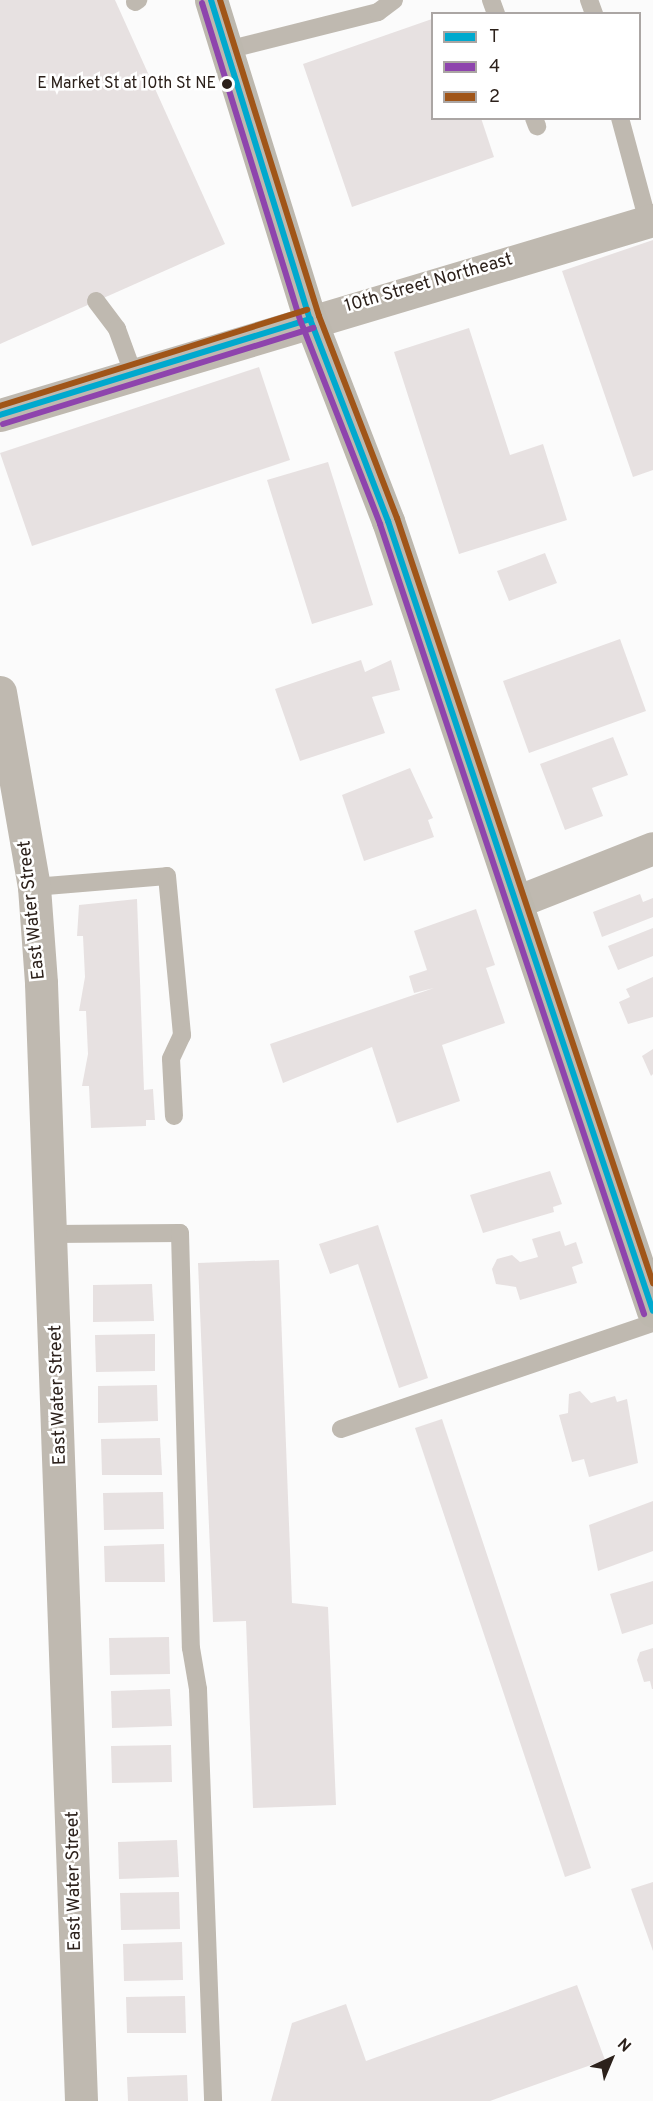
<!DOCTYPE html>
<style>
body{margin:0}
#map{position:relative;width:653px;height:2101px;overflow:hidden;background:#fbfbfb;font-family:Overpass,sans-serif}
div>[style]{position:absolute}
.building>*{inset:0;background:#e7e1e1}
.service>*{height:18px;margin:-9px;padding:0 9px;transform-origin:9px;border-radius:9px;background:#bfb9b0}
.minor>*{height:33px;margin:-16.5px;padding:0 16.5px;transform-origin:16.5px;border-radius:16.5px;background:#bfb9b0}
.tertiary>*{height:33px;margin:-16.5px;padding:0 16.5px;transform-origin:16.5px;border-radius:16.5px;background:#bfb9b0}
.secondary>*{height:33px;margin:-16.5px;padding:0 16.5px;transform-origin:16.5px;border-radius:16.5px;background:#bdb8ae}
.bus-1>*{height:6px;margin:-3px;padding:0 3px;transform-origin:3px;border-radius:3px;background:#00a9ce}
.bus-2>*{height:6px;margin:-3px;padding:0 3px;transform-origin:3px;border-radius:3px;background:#8e44ad}
.bus-3>*{height:6px;margin:-3px;padding:0 3px;transform-origin:3px;border-radius:3px;background:#a05518}
.dots>*{width:16px;height:16px;translate:-50% -50%;box-sizing:border-box;border:3px solid #fff;border-radius:50%}
span{translate:-50% -50%;white-space:nowrap;text-align:center;line-height:1.15;-webkit-text-stroke:5px #fff;paint-order:stroke}
.bus-label{font-size:16px;color:#2c211b}
.right{translate:-100% -50%;text-align:right}
.street-label{font-size:18px;color:#2c211b}
.legend{position:absolute;left:431px;top:12px;width:210px;height:108px;box-sizing:border-box;background:#fff;border:2px solid #aba6a4;margin:0;padding:8px 10px;list-style:none;font-size:18px;color:#2c211b}
.legend li{display:flex;align-items:center;gap:12px;height:30px}
.legend b{width:30px;border:2px solid #aba6a4}
.north{position:absolute;left:581px;top:2029px;width:60px;height:60px;-webkit-text-stroke:4px #fff;paint-order:stroke;rotate:44deg;font-size:16px;font-weight:700;line-height:24px;text-align:center;color:#2c211b}
.north::after{content:'';display:block;margin:auto;width:21px;height:27px;background:#2c211b;clip-path:polygon(50% 0,100% 100%,50% 72%,0 100%)}
</style>
<div id="map">
<div class="building">
<i style="clip-path:polygon(0 0,115px 0,225px 244px,0 344px)"></i>
<i style="clip-path:polygon(432px 19px,432px 118px,481px 118px,494px 157px,352px 207px,303px 64px)"></i>
<i style="clip-path:polygon(653px 240px,653px 470px,633px 477px,562px 271px)"></i>
<i style="clip-path:polygon(469px 328px,510px 455px,543px 444px,567px 520px,459px 554px,394px 352px)"></i>
<i style="clip-path:polygon(259px 367px,290px 460px,32px 546px,0 453px)"></i>
<i style="clip-path:polygon(328px 462px,373px 605px,312px 624px,267px 480px)"></i>
<i style="clip-path:polygon(545px 553px,557px 583px,509px 601px,497px 571px)"></i>
<i style="clip-path:polygon(620px 639px,646px 711px,529px 753px,503px 681px)"></i>
<i style="clip-path:polygon(361px 660px,365px 672px,391px 660px,400px 690px,372px 697px,385px 733px,300px 761px,275px 689px)"></i>
<i style="clip-path:polygon(613px 737px,628px 775px,592px 788px,603px 816px,565px 830px,540px 764px)"></i>
<i style="clip-path:polygon(410px 768px,433px 818px,428px 820px,434px 837px,364px 861px,342px 795px)"></i>
<i style="clip-path:polygon(640px 894px,643px 902px,653px 898px,653px 917px,602px 937px,593px 912px)"></i>
<i style="clip-path:polygon(137px 899px,144px 1090px,153px 1089px,155px 1120px,146px 1120px,146px 1126px,91px 1128px,89px 1086px,82px 1086px,88px 1054px,86px 1011px,79px 1011px,85px 977px,83px 936px,77px 936px,79px 905px)"></i>
<i style="clip-path:polygon(476px 909px,495px 965px,486px 968px,505px 1023px,442px 1045px,460px 1101px,397px 1123px,372px 1047px,283px 1083px,270px 1044px,434px 988px,414px 993px,409px 976px,427px 970px,414px 931px)"></i>
<i style="clip-path:polygon(653px 928px,653px 956px,618px 970px,608px 946px)"></i>
<i style="clip-path:polygon(653px 977px,653px 1017px,628px 1024px,619px 1002px,630px 997px,626px 989px)"></i>
<i style="clip-path:polygon(653px 1049px,653px 1074px,651px 1076px,642px 1056px)"></i>
<i style="clip-path:polygon(550px 1171px,562px 1204px,553px 1207px,554px 1212px,483px 1233px,470px 1195px)"></i>
<i style="clip-path:polygon(378px 1225px,428px 1378px,399px 1388px,358px 1264px,330px 1274px,319px 1244px)"></i>
<i style="clip-path:polygon(560px 1231px,565px 1246px,576px 1242px,583px 1263px,572px 1267px,577px 1283px,520px 1300px,516px 1287px,496px 1284px,492px 1269px,497px 1259px,512px 1255px,520px 1262px,538px 1257px,532px 1239px)"></i>
<i style="clip-path:polygon(279px 1260px,292px 1603px,328px 1607px,336px 1805px,253px 1808px,246px 1621px,213px 1622px,198px 1263px)"></i>
<i style="clip-path:polygon(152px 1284px,154px 1321px,93px 1322px,93px 1285px)"></i>
<i style="clip-path:polygon(155px 1334px,155px 1371px,96px 1372px,95px 1335px)"></i>
<i style="clip-path:polygon(157px 1385px,158px 1421px,98px 1423px,98px 1386px)"></i>
<i style="clip-path:polygon(580px 1391px,591px 1403px,615px 1396px,617px 1402px,627px 1399px,638px 1463px,589px 1477px,584px 1459px,572px 1462px,559px 1415px,568px 1413px,569px 1394px)"></i>
<i style="clip-path:polygon(442px 1419px,591px 1868px,565px 1877px,415px 1428px)"></i>
<i style="clip-path:polygon(160px 1438px,162px 1475px,102px 1475px,101px 1439px)"></i>
<i style="clip-path:polygon(163px 1492px,164px 1529px,104px 1530px,103px 1493px)"></i>
<i style="clip-path:polygon(653px 1501px,653px 1551px,598px 1571px,589px 1525px)"></i>
<i style="clip-path:polygon(164px 1544px,165px 1582px,105px 1582px,104px 1546px)"></i>
<i style="clip-path:polygon(653px 1581px,653px 1624px,622px 1634px,610px 1594px)"></i>
<i style="clip-path:polygon(169px 1637px,170px 1674px,110px 1675px,109px 1638px)"></i>
<i style="clip-path:polygon(653px 1648px,653px 1689px,652px 1689px,650px 1681px,644px 1682px,637px 1660px,640px 1652px)"></i>
<i style="clip-path:polygon(170px 1689px,172px 1726px,112px 1728px,111px 1691px)"></i>
<i style="clip-path:polygon(171px 1745px,172px 1782px,112px 1783px,111px 1746px)"></i>
<i style="clip-path:polygon(177px 1840px,179px 1877px,119px 1879px,118px 1842px)"></i>
<i style="clip-path:polygon(653px 1882px,653px 1951px,631px 1889px)"></i>
<i style="clip-path:polygon(179px 1892px,180px 1929px,121px 1930px,120px 1893px)"></i>
<i style="clip-path:polygon(182px 1942px,183px 1980px,124px 1981px,123px 1944px)"></i>
<i style="clip-path:polygon(577px 1985px,605px 2060px,490px 2101px,271px 2101px,292px 2023px,346px 2004px,366px 2061px)"></i>
<i style="clip-path:polygon(185px 1996px,186px 2033px,127px 2033px,126px 1997px)"></i>
<i style="clip-path:polygon(187px 2075px,188px 2101px,128px 2101px,127px 2077px)"></i>
</div>
<div class="service">
<i style="left:491px;top:0;width:15px;rotate:70deg"></i>
<i style="left:589px;top:0;width:15px;rotate:70deg"></i>
<i style="left:135px;top:2px;width:4px;rotate:-34deg"></i>
<i style="left:227px;top:50px;width:156px;rotate:-14.1deg"></i>
<i style="left:378px;top:12px;width:20px;rotate:-37deg"></i>
<i style="left:534px;top:118px;width:9px;rotate:69deg"></i>
<i style="left:620px;top:118px;width:108px;rotate:74.9deg"></i>
<i style="left:96px;top:301px;width:35px;rotate:53deg"></i>
<i style="left:117px;top:329px;width:47px;rotate:70deg"></i>
<i style="left:34px;top:887px;width:133px;rotate:-4.7deg"></i>
<i style="left:167px;top:876px;width:160px;rotate:84.6deg"></i>
<i style="left:182px;top:1035px;width:26px;rotate:115deg"></i>
<i style="left:171px;top:1059px;width:57px;rotate:87deg"></i>
<i style="left:53px;top:1234px;width:127px;rotate:-0.5deg"></i>
<i style="left:180px;top:1233px;width:415px;rotate:88.5deg"></i>
<i style="left:191px;top:1648px;width:42px;rotate:80.3deg"></i>
<i style="left:198px;top:1689px;width:412px;rotate:87.9deg"></i>
<i style="left:341px;top:1429px;width:330px;rotate:-18.8deg"></i>
</div>
<div class="minor">
<i style="left:0;top:692px;width:198px;rotate:80.1deg"></i>
<i style="left:34px;top:887px;width:96px;rotate:85.8deg"></i>
<i style="left:41px;top:983px;width:1119px;rotate:87.95deg"></i>
<i style="left:516px;top:902px;width:147px;rotate:-21.5deg"></i>
</div>
<div class="tertiary">
<i style="left:0;top:415px;width:681px;rotate:-16.63deg"></i>
</div>
<div class="secondary">
<i style="left:211px;top:0;width:334px;rotate:72.8deg"></i>
<i style="left:310px;top:319px;width:217px;rotate:68.9deg"></i>
<i style="left:388px;top:521px;width:833px;rotate:71.46deg"></i>
</div>
<div class="bus-1">
<i style="left:211px;top:0;width:334px;rotate:72.8deg"></i>
<i style="left:310px;top:319px;width:217px;rotate:68.9deg"></i>
<i style="left:388px;top:521px;width:833px;rotate:71.46deg"></i>
<i style="left:0;top:415px;width:325px;rotate:-17.2deg"></i>
</div>
<div class="bus-2">
<i style="left:202px;top:3px;width:334px;rotate:72.8deg"></i>
<i style="left:301px;top:322px;width:217px;rotate:68.6deg"></i>
<i style="left:380px;top:524px;width:833px;rotate:71.52deg"></i>
<i style="left:3px;top:424px;width:325px;rotate:-17.2deg"></i>
</div>
<div class="bus-3">
<i style="left:220px;top:0;width:331px;rotate:72.6deg"></i>
<i style="left:319px;top:316px;width:217px;rotate:68.9deg"></i>
<i style="left:397px;top:518px;width:807px;rotate:71.5deg"></i>
<i style="left:0;top:406px;width:322px;rotate:-17.4deg"></i>
</div>
<div class="dots">
<i style="left:227px;top:84px;background:#2c211b"></i>
</div>
<div class="bus-label">
<span class="right" style="left:216px;top:84px">E Market St at 10th St NE</span>
</div>
<div class="street-label">
<span style="left:429px;top:284px;rotate:-16deg">10th Street Northeast</span>
<span style="left:33px;top:910px;rotate:-96deg">East Water Street</span>
<span style="left:59px;top:1395px;rotate:-92deg">East Water Street</span>
<span style="left:75px;top:1881px;rotate:-91deg">East Water Street</span>
</div>
<ul class="legend">
<li><b style="height:8px;background:#00a9ce"></b>T</li>
<li><b style="height:8px;background:#8e44ad"></b>4</li>
<li><b style="height:8px;background:#a05518"></b>2</li>
</ul>
<div class="north">N</div>
</div>
